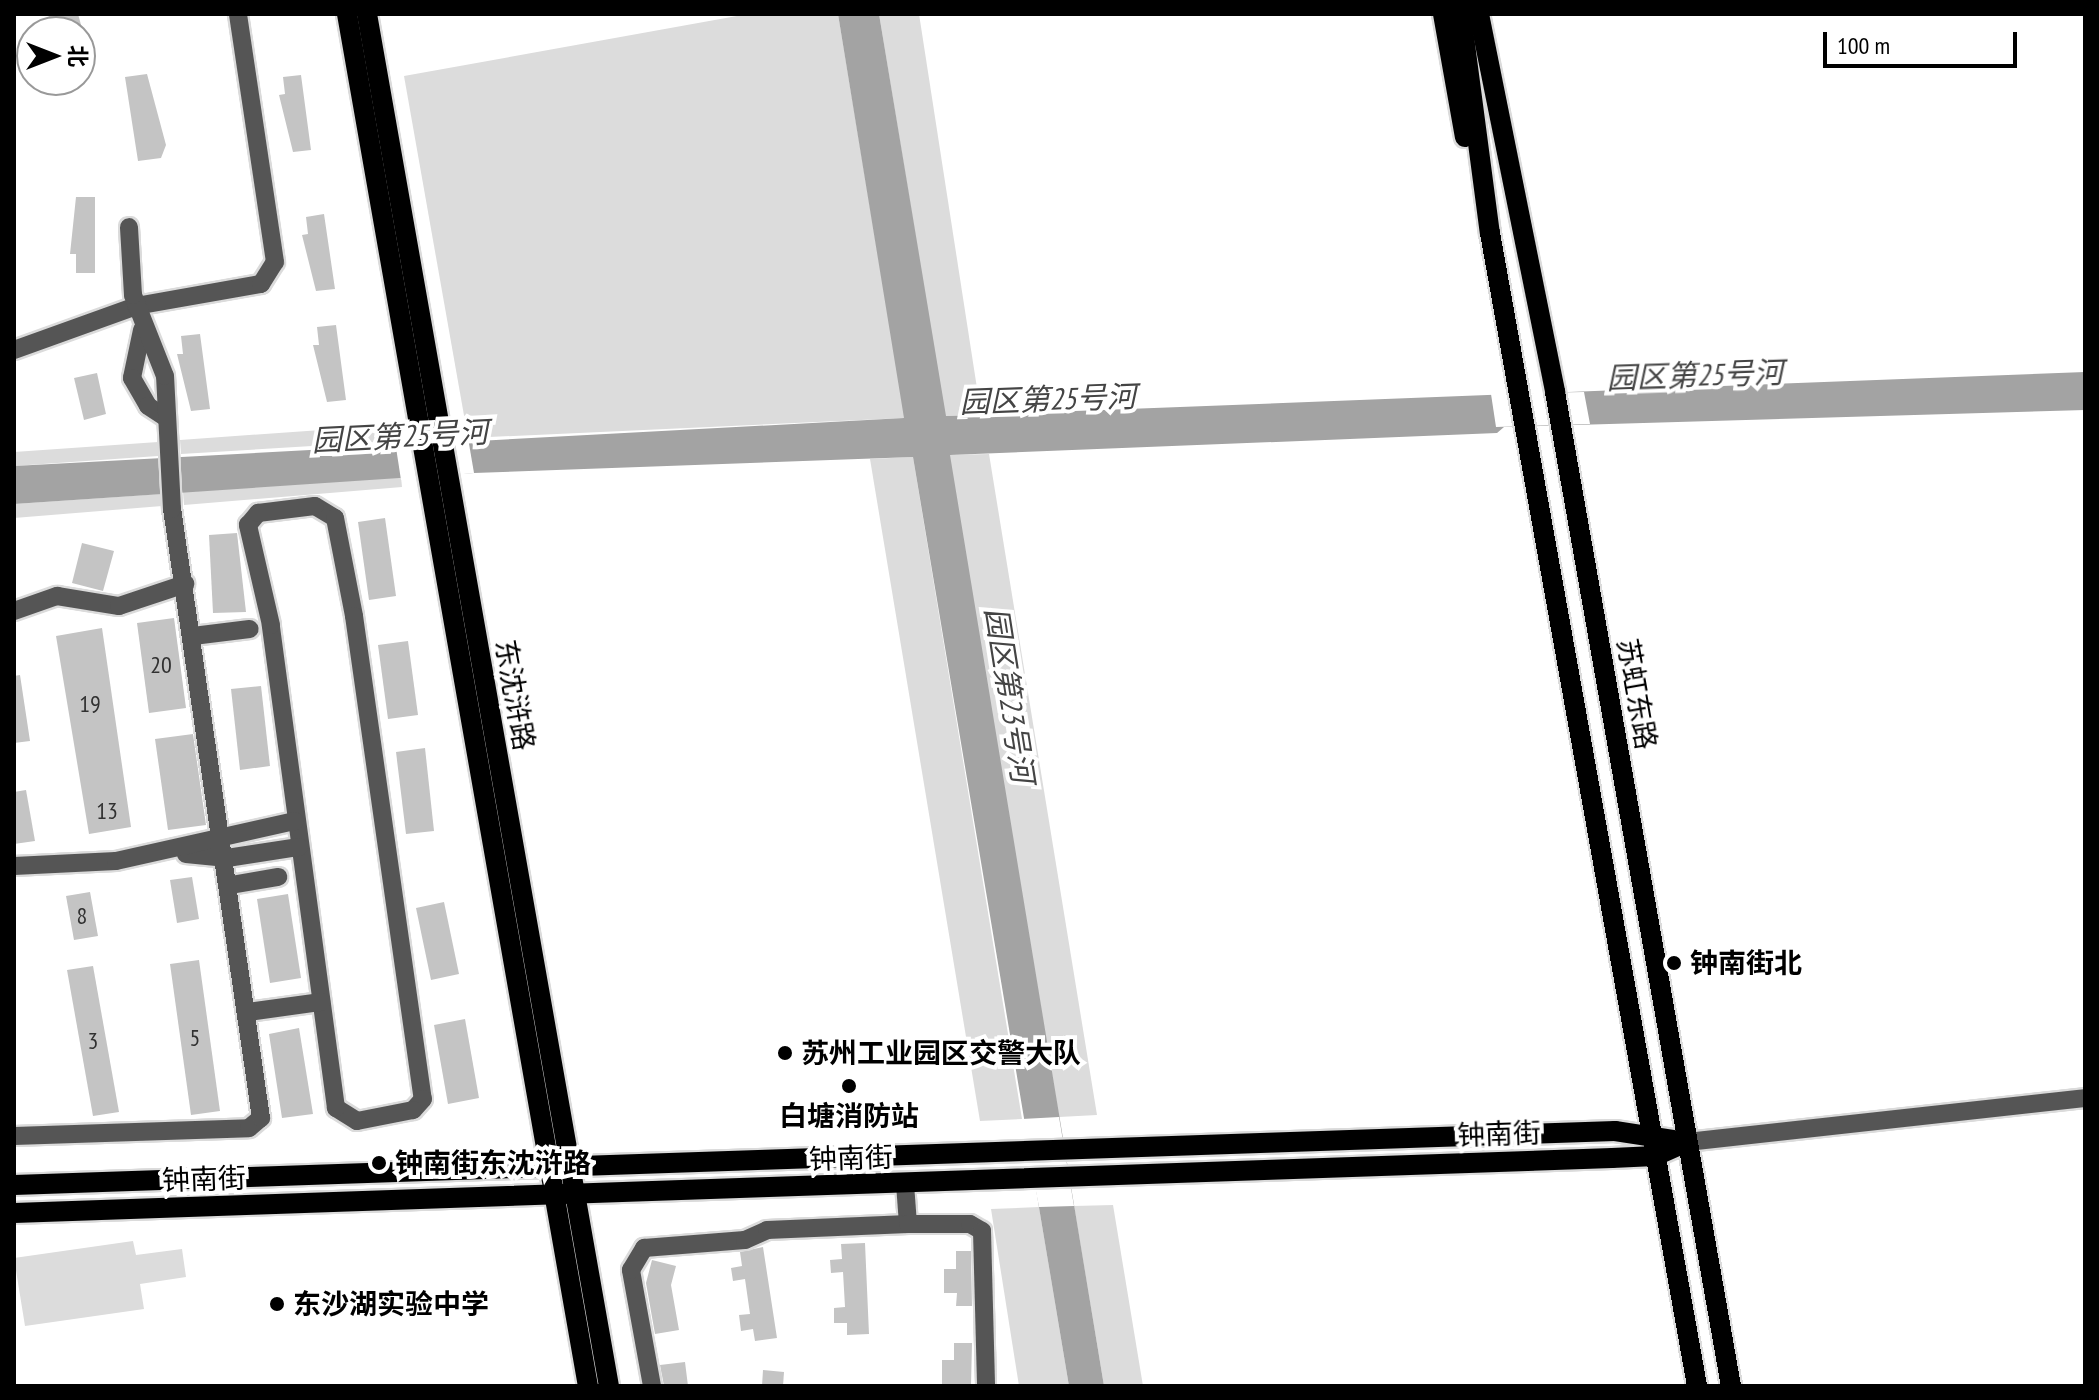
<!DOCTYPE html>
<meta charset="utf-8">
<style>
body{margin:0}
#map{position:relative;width:2099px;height:1400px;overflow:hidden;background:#fff;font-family:"PT Sans Narrow","Noto Sans SC",sans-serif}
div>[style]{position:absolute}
.green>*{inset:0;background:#dcdcdc}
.water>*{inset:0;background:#a3a3a3}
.pier>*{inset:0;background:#fff}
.building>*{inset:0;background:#c4c4c4}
.roads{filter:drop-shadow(2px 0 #dbdbdb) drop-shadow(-2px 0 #dbdbdb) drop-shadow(0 2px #dbdbdb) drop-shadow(0 -2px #dbdbdb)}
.minor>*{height:18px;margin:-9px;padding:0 9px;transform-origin:9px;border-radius:9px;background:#555}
.major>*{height:20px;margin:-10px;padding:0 10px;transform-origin:10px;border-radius:10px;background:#000}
.dots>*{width:22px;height:22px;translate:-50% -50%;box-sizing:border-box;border:4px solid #fff;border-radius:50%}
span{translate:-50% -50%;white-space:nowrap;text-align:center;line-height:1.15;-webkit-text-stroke:8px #fff;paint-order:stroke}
.number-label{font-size:24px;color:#313131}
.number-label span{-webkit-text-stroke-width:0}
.street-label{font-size:28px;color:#000}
.poi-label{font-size:28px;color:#000;font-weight:700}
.left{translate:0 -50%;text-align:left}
.water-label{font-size:30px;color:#444;font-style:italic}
.frame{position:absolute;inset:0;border:16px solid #000;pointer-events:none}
.north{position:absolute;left:16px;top:16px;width:80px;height:80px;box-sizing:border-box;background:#fff;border:2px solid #999;border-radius:50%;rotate:90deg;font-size:22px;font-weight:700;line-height:32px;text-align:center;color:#000}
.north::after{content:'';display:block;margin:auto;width:28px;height:36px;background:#000;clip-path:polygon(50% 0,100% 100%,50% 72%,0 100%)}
.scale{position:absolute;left:1823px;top:32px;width:194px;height:36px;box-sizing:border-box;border:4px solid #000;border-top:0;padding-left:10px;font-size:24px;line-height:28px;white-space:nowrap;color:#000;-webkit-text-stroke:6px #fff;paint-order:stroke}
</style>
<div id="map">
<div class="green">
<i style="clip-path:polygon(748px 14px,838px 14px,905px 418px,468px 438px,404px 76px)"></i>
<i style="clip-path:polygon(879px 14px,919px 14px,981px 414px,945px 416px)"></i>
<i style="clip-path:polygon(392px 425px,395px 441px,181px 454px,180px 440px)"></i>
<i style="clip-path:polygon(158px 442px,158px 456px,14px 466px,14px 452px)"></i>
<i style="clip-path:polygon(989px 454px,1097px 1115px,1059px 1117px,949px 455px)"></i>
<i style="clip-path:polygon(913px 457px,1022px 1119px,980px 1121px,870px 459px)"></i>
<i style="clip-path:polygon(401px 477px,402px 487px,184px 505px,183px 492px)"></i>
<i style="clip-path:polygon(161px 494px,162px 506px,14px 518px,14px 504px)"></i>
<i style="clip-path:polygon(1113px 1205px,1143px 1386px,1104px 1386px,1074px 1206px)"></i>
<i style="clip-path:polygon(1039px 1207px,1069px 1386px,1019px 1386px,991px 1209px)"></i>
<i style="clip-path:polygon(133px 1241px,136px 1255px,182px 1249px,186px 1277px,140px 1284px,144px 1309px,25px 1326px,14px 1258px)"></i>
</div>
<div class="water">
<i style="clip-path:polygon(838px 14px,879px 14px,946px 416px,2085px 372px,2085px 410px,1504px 427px,1497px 433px,950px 455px,1104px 1386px,1069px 1386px,913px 457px,474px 473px,14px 504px,14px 466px,904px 418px)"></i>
</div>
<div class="pier">
<i style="clip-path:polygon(1584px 392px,1590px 424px,1496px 427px,1491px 394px)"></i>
<i style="clip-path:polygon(468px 438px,474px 473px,401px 480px,395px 441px)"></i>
<i style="clip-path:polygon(1059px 1117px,1074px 1206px,1039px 1207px,1022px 1119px)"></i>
</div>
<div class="building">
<i style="clip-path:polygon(48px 14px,78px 14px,83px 32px,53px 32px)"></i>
<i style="clip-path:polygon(147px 74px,166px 145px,161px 158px,138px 161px,125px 77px)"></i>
<i style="clip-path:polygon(301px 75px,311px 150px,293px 152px,279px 95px,285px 94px,283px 77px)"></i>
<i style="clip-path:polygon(76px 197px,95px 197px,95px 273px,76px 273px,76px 254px,70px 254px)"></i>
<i style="clip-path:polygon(324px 214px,335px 289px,316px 291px,302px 235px,308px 234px,306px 217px)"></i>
<i style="clip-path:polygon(336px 325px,346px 400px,327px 402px,313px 345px,319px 345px,317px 327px)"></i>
<i style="clip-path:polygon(200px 334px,210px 409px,191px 411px,177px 354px,183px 354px,181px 336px)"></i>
<i style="clip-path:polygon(97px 373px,106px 414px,84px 420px,74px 378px)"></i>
<i style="clip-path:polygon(385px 518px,396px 596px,369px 600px,358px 522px)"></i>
<i style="clip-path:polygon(237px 533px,246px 612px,213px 613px,209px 535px)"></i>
<i style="clip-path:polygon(82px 543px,114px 551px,103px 591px,72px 583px)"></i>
<i style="clip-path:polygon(174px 618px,186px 708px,149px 713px,137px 623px)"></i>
<i style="clip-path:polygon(102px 628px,131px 827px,89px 834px,56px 636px)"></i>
<i style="clip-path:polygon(408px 641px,418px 715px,388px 719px,378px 645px)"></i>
<i style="clip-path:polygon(20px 675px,30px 741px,14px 743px,14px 676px)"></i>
<i style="clip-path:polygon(261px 686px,270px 766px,240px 770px,231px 689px)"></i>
<i style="clip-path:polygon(193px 734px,206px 825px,168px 830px,155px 739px)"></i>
<i style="clip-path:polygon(425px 748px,434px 831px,406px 834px,396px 752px)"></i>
<i style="clip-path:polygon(26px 790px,35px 841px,14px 844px,14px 792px)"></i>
<i style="clip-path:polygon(192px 877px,199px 919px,177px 923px,170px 880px)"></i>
<i style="clip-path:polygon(90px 892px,98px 936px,74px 940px,66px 896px)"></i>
<i style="clip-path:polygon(288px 894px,301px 978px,270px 983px,257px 899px)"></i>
<i style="clip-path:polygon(444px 902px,459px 974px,431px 980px,416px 908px)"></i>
<i style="clip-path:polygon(199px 960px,220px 1111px,191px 1115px,170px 964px)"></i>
<i style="clip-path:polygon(93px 966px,119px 1112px,93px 1116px,67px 970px)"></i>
<i style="clip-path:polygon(465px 1019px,479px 1098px,448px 1104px,434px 1025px)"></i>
<i style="clip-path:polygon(299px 1028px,313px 1114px,282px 1118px,269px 1034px)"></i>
<i style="clip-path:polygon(865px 1243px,869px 1334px,847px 1335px,847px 1323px,834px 1323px,834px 1308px,845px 1307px,843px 1272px,831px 1273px,830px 1260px,842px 1259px,841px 1244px)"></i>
<i style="clip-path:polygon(763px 1247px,777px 1338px,755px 1341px,753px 1329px,741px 1331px,739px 1315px,750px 1314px,745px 1279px,733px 1281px,731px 1268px,742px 1266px,740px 1252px)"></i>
<i style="clip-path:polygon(956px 1251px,971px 1251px,972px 1306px,956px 1306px,957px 1293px,944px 1293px,944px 1269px,956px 1269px)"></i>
<i style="clip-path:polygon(652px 1260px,676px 1266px,671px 1285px,679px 1330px,655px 1334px,646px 1283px)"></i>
<i style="clip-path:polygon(954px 1343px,972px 1343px,971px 1386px,942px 1384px,942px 1360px,954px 1360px)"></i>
<i style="clip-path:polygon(685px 1362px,688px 1386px,664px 1386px,660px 1365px)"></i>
<i style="clip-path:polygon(763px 1370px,784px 1372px,783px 1386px,762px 1386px)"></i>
</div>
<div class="roads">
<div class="minor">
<i style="left:142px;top:330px;width:49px;rotate:101.8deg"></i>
<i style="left:132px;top:378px;width:32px;rotate:60deg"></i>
<i style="left:148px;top:406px;width:20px;rotate:33deg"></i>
<i style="left:14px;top:350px;width:130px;rotate:-19.8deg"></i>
<i style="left:136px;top:306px;width:127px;rotate:-10deg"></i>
<i style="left:261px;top:284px;width:26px;rotate:-58deg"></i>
<i style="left:275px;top:262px;width:251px;rotate:-98.5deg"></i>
<i style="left:315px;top:506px;width:23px;rotate:31deg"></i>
<i style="left:335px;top:518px;width:100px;rotate:79deg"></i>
<i style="left:354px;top:616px;width:488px;rotate:81.9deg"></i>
<i style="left:423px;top:1099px;width:15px;rotate:132deg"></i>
<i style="left:413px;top:1110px;width:57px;rotate:168.9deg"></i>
<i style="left:357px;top:1121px;width:25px;rotate:-148deg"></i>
<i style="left:336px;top:1108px;width:487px;rotate:-97.7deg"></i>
<i style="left:271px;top:625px;width:103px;rotate:-103deg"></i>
<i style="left:248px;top:525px;width:16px;rotate:-50deg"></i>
<i style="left:258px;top:513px;width:57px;rotate:-7deg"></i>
<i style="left:14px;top:611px;width:46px;rotate:-19.2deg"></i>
<i style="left:57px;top:596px;width:63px;rotate:9.2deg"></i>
<i style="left:119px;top:606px;width:70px;rotate:-18.4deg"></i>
<i style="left:193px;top:636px;width:57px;rotate:-7deg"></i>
<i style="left:186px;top:854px;width:41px;rotate:5.6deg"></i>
<i style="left:227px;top:858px;width:73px;rotate:-8.7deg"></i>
<i style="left:14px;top:866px;width:102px;rotate:-2.8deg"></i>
<i style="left:116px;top:861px;width:183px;rotate:-12.6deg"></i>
<i style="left:231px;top:885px;width:48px;rotate:-9.7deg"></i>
<i style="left:248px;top:1012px;width:74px;rotate:-7.8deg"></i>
<i style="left:14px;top:1136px;width:235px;rotate:-1.9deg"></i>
<i style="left:249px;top:1128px;width:16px;rotate:-40deg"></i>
<i style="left:261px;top:1118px;width:615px;rotate:-98.31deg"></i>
<i style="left:172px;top:509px;width:133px;rotate:-93deg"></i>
<i style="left:165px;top:376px;width:87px;rotate:-111.6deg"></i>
<i style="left:133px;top:295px;width:68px;rotate:-93.4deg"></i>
<i style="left:1687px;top:1142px;width:400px;rotate:-6.3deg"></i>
<i style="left:905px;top:1184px;width:40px;rotate:85.7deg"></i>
<i style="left:652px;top:1386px;width:118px;rotate:-100.3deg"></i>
<i style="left:631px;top:1270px;width:26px;rotate:-59deg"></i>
<i style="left:644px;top:1248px;width:101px;rotate:-4.5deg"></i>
<i style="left:745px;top:1240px;width:24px;rotate:-24deg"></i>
<i style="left:767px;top:1230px;width:141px;rotate:-2.4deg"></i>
<i style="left:908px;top:1224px;width:62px"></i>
<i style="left:970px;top:1224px;width:14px;rotate:30deg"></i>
<i style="left:982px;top:1231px;width:155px;rotate:88.5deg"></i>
</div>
<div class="major">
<i style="left:347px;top:14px;width:1393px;rotate:80.04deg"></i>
<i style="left:367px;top:14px;width:1393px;rotate:80deg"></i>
<i style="left:1443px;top:14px;width:125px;rotate:79.9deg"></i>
<i style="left:1461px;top:14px;width:221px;rotate:82.5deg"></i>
<i style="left:1490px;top:233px;width:1171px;rotate:79.82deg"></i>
<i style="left:1479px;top:14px;width:386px;rotate:78.6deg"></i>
<i style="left:1555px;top:392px;width:1009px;rotate:79.96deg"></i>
<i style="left:14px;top:1185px;width:1602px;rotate:-1.93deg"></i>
<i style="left:1615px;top:1131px;width:73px;rotate:8.7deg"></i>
<i style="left:14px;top:1213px;width:1599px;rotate:-1.97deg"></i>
<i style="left:1612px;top:1158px;width:43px;rotate:-2.7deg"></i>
<i style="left:1655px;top:1156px;width:35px;rotate:-24deg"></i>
</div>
</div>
<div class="dots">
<i style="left:1674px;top:963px;background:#000"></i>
<i style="left:785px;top:1053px;background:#000"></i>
<i style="left:849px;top:1086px;background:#000"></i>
<i style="left:379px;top:1163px;background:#000"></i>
<i style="left:277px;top:1304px;background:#000"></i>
</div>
<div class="number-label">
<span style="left:161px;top:665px">20</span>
<span style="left:90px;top:704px">19</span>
<span style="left:107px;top:811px">13</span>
<span style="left:82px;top:916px">8</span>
<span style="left:195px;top:1038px">5</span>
<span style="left:93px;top:1041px">3</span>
</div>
<div class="street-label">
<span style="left:1637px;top:694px;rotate:80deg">苏虹东路</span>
<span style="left:515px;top:695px;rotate:80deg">东沈浒路</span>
<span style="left:1499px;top:1134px;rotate:-2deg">钟南街</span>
<span style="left:851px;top:1158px;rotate:-2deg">钟南街</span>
<span style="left:204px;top:1179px;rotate:-2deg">钟南街</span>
</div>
<div class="poi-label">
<span class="left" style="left:1690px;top:963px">钟南街北</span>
<span class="left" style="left:801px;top:1053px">苏州工业园区交警大队</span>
<span style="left:849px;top:1116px">白塘消防站</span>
<span class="left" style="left:395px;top:1163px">钟南街东沈浒路</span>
<span class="left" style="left:293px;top:1304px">东沙湖实验中学</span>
</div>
<div class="water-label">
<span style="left:1695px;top:375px;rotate:-2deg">园区第25号河</span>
<span style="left:1048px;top:399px;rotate:-2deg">园区第25号河</span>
<span style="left:400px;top:436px;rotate:-3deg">园区第25号河</span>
<span style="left:1010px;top:695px;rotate:81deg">园区第23号河</span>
</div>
<div class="frame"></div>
<div class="north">北</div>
<div class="scale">100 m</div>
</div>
